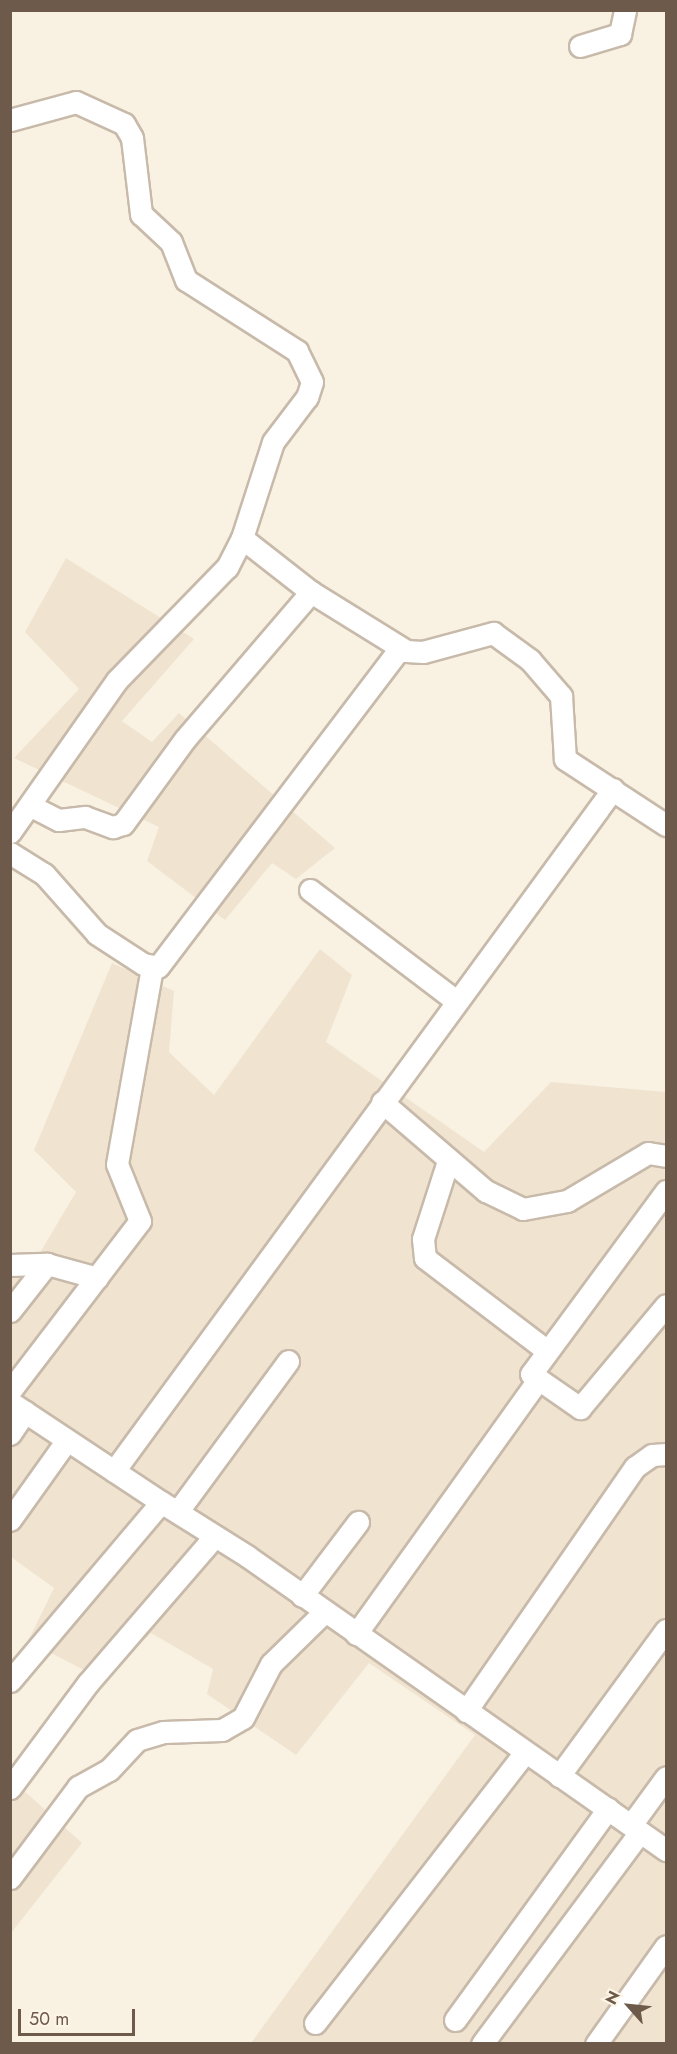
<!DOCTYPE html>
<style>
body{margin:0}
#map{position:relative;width:677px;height:2054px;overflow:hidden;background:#f9f2e2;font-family:Jost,sans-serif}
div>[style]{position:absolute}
.residential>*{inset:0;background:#f0e4d1}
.roads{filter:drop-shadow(2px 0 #c8baaa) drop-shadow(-2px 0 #c8baaa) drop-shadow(0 2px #c8baaa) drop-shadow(0 -2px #c8baaa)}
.minor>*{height:21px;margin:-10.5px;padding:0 10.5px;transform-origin:10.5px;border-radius:10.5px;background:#fff}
span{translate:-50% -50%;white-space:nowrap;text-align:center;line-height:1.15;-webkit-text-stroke:5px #fdf6e7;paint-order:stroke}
.frame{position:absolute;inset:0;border:12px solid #6e5a4b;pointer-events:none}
.north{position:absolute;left:599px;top:1976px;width:60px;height:60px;-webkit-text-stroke:4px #fdf6e7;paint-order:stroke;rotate:297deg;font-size:16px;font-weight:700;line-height:24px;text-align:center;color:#6e5a4b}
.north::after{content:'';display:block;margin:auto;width:21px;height:27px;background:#6e5a4b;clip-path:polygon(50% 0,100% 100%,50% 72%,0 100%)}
.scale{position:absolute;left:18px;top:2009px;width:117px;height:27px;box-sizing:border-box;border:3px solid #6e5a4b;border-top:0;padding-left:8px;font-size:18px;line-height:21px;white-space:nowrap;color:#6e5a4b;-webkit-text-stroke:4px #fdf6e7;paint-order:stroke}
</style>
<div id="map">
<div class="residential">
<i style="clip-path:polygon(66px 558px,194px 639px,122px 721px,152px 742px,179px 713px,335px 848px,296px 879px,272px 863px,225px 920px,147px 861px,159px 827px,14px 758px,79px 689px,25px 632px)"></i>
<i style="clip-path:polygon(320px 949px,352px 975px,326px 1042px,484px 1152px,551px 1082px,666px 1092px,666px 2043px,251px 2043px,475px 1735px,369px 1663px,296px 1755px,207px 1694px,213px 1669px,151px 1633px,103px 1680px,28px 1641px,54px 1588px,11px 1557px,10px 1255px,41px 1251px,76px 1192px,34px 1150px,112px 963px,174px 991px,169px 1052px,214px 1095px)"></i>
<i style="clip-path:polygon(10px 1778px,82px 1843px,11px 1933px,10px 1933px)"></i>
</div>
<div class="roads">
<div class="minor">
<i style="left:580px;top:46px;width:42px;rotate:-16.7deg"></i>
<i style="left:620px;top:34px;width:25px;rotate:-78deg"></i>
<i style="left:10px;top:120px;width:68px;rotate:-15.3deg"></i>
<i style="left:76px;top:102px;width:53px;rotate:24.6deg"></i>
<i style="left:124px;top:124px;width:16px;rotate:60deg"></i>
<i style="left:132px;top:138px;width:77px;rotate:83.2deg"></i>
<i style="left:141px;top:214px;width:41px;rotate:43deg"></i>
<i style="left:171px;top:242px;width:41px;rotate:68.5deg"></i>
<i style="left:186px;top:280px;width:132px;rotate:32.6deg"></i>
<i style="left:297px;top:351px;width:34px;rotate:64deg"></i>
<i style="left:312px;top:382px;width:16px;rotate:108deg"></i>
<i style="left:307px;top:397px;width:56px;rotate:127.1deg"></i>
<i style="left:273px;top:442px;width:101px;rotate:107.9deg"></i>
<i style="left:242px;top:538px;width:33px;rotate:117deg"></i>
<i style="left:227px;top:567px;width:158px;rotate:134.2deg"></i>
<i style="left:117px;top:680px;width:186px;rotate:125.1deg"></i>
<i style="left:242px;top:538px;width:88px;rotate:38deg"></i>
<i style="left:311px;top:592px;width:112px;rotate:31.8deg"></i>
<i style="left:406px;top:651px;width:17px;rotate:3deg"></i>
<i style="left:423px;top:652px;width:73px;rotate:-15.2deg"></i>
<i style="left:493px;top:633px;width:46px;rotate:36.1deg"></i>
<i style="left:530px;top:660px;width:48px;rotate:49.3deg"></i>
<i style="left:561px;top:696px;width:63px;rotate:86.4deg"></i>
<i style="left:565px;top:759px;width:121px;rotate:33.2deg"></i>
<i style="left:31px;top:806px;width:31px;rotate:27deg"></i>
<i style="left:59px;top:820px;width:26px;rotate:-7deg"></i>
<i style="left:85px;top:817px;width:30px;rotate:20deg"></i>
<i style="left:113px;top:827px;width:10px;rotate:-17deg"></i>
<i style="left:123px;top:824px;width:105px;rotate:-53.9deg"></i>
<i style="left:185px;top:739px;width:194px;rotate:-49.4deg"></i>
<i style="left:10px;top:853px;width:40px;rotate:32deg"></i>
<i style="left:44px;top:874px;width:80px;rotate:48.5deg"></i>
<i style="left:97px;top:934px;width:55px;rotate:33.1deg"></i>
<i style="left:143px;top:964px;width:15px;rotate:11deg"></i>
<i style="left:158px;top:967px;width:400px;rotate:-52.8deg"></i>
<i style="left:310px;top:890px;width:183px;rotate:37.2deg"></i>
<i style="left:382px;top:1102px;width:137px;rotate:40.6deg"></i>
<i style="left:486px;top:1191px;width:41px;rotate:25.9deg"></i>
<i style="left:523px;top:1209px;width:45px;rotate:-10.3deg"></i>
<i style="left:567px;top:1201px;width:94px;rotate:-30.7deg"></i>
<i style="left:648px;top:1153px;width:18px;rotate:9deg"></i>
<i style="left:448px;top:1161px;width:82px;rotate:107.8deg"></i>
<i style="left:423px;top:1239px;width:19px;rotate:84deg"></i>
<i style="left:425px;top:1258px;width:151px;rotate:37.2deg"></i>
<i style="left:666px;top:1191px;width:227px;rotate:126.4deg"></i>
<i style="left:531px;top:1374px;width:60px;rotate:34.8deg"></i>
<i style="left:580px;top:1408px;width:134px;rotate:-50.1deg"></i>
<i style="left:10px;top:1265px;width:37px;rotate:-2deg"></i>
<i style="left:47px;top:1264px;width:52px;rotate:15.6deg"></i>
<i style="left:10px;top:1311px;width:60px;rotate:-51.8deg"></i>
<i style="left:10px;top:1391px;width:214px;rotate:-52.6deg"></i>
<i style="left:140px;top:1221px;width:61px;rotate:-112deg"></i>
<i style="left:117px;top:1164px;width:200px;rotate:-79.9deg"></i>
<i style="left:10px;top:1402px;width:181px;rotate:33.5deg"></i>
<i style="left:10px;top:1434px;width:27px;rotate:-56deg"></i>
<i style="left:114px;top:1471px;width:845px;rotate:-53.81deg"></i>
<i style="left:178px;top:1511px;width:186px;rotate:-53.7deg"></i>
<i style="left:10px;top:1520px;width:98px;rotate:-54.5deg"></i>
<i style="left:302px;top:1596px;width:93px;rotate:-52.9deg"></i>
<i style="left:356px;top:1634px;width:312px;rotate:-54.4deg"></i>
<i style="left:10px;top:1681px;width:234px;rotate:-49.8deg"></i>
<i style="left:161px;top:1502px;width:102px;rotate:32.1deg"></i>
<i style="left:247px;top:1556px;width:512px;rotate:35.06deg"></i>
<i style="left:466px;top:1711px;width:297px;rotate:-55.3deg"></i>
<i style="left:635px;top:1467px;width:21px;rotate:-35deg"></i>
<i style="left:652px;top:1455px;width:14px;rotate:-4deg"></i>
<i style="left:559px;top:1776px;width:181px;rotate:-53.8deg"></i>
<i style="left:10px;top:1788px;width:131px;rotate:-53.4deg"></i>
<i style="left:88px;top:1683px;width:194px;rotate:-49.2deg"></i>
<i style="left:631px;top:1825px;width:59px;rotate:-53.9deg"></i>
<i style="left:10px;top:1878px;width:114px;rotate:-53.2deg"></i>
<i style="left:78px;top:1787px;width:35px;rotate:-29deg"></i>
<i style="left:109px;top:1770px;width:41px;rotate:-47deg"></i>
<i style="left:137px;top:1740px;width:27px;rotate:-17deg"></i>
<i style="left:163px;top:1732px;width:59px;rotate:-1.9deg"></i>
<i style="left:222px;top:1730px;width:24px;rotate:-30deg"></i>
<i style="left:243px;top:1718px;width:61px;rotate:-62.6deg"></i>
<i style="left:271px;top:1664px;width:73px;rotate:-44.4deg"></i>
<i style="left:455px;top:2020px;width:261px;rotate:-54.1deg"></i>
<i style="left:315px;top:2023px;width:343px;rotate:-52.2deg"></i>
<i style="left:482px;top:2044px;width:264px;rotate:-53.3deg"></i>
<i style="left:596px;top:2044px;width:120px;rotate:-54.5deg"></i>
</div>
</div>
<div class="frame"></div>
<div class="north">N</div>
<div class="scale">50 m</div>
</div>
